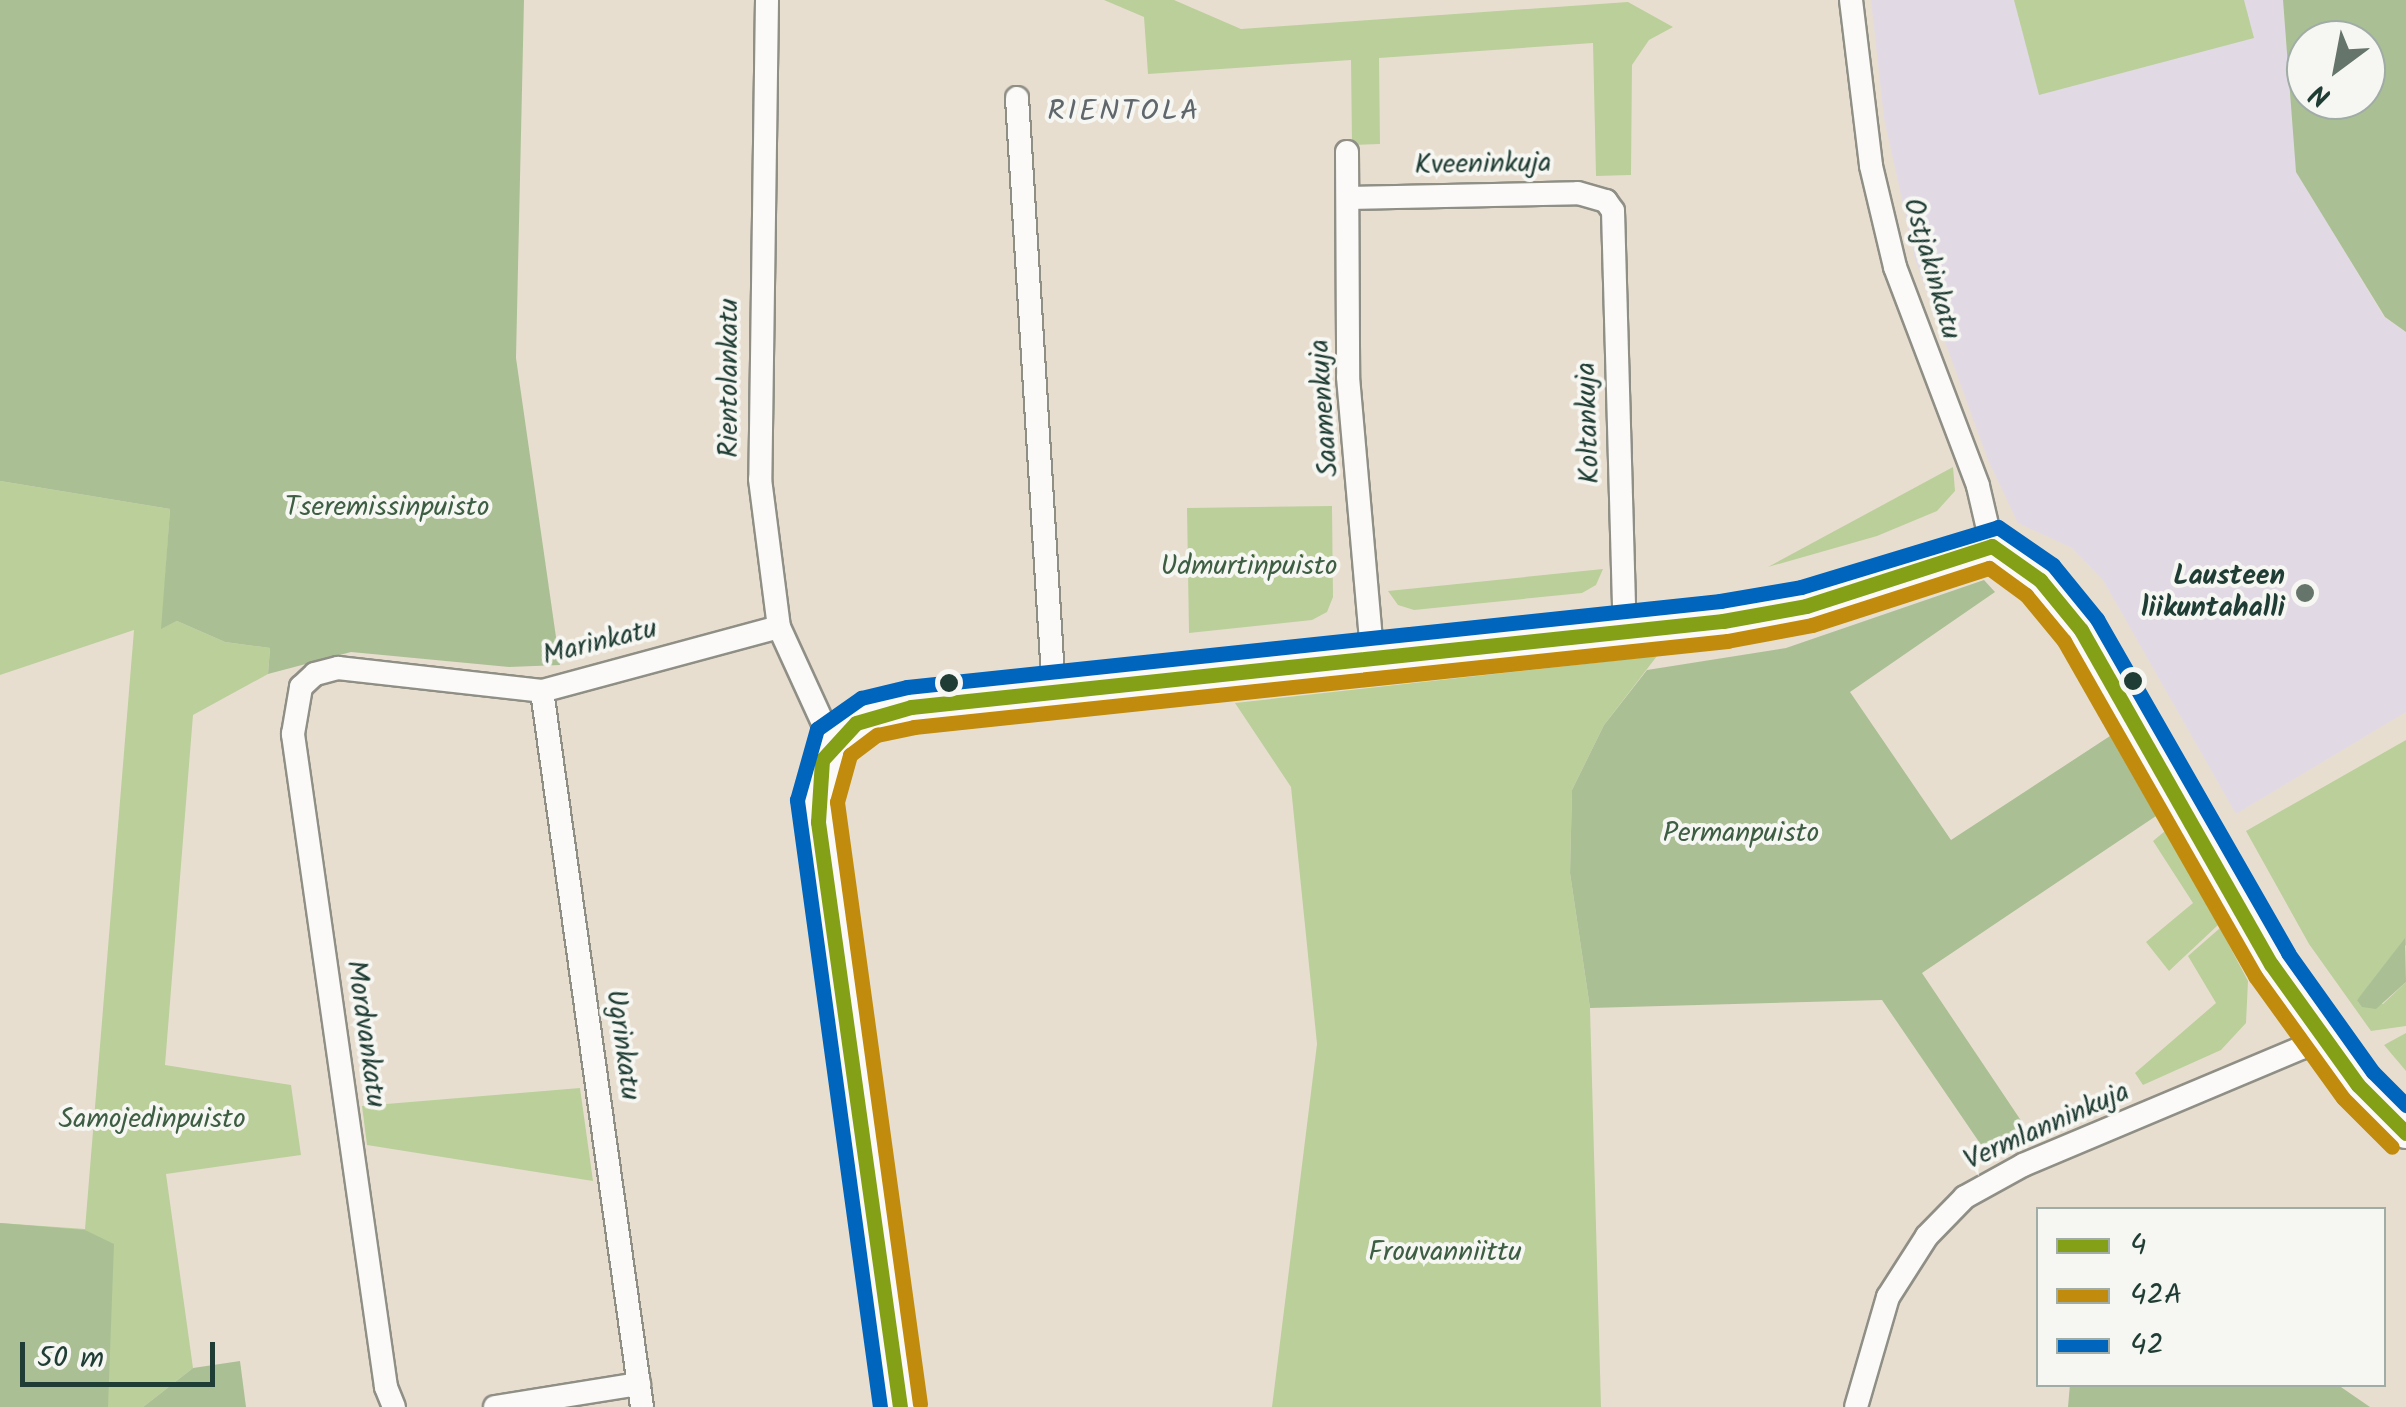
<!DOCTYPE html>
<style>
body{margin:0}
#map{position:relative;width:2406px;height:1407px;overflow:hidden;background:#e8ded0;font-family:Kalam,sans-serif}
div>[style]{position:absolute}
.built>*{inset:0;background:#e1dae5}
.green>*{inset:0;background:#bbcf9b}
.forest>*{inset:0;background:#aac094}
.roads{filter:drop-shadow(2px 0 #8f8f86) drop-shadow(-2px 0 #8f8f86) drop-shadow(0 2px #8f8f86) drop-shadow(0 -2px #8f8f86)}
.street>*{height:22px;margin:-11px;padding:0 11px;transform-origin:11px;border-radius:11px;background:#fcfaf8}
.secondary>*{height:30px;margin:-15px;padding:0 15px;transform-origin:15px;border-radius:15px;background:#fcfaf8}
.bus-1>*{height:15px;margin:-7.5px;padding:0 7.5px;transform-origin:7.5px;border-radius:7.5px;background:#84a017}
.bus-2>*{height:15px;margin:-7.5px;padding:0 7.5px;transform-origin:7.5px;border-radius:7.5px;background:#c18c0d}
.bus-3>*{height:15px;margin:-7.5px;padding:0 7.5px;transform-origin:7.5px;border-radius:7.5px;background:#0065bd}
.dots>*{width:28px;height:28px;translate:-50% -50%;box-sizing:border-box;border:5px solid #f6f6f2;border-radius:50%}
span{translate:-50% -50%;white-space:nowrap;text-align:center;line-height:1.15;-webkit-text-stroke:8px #f6f6f2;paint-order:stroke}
.street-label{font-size:28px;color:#1f3d34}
.park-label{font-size:28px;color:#3d5e43}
.poi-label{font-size:28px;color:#1f3d34;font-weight:700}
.right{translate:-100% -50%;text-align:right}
.neighbourhood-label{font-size:30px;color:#5f676d;letter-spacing:2.5px}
.legend{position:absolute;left:2036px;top:1207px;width:350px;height:180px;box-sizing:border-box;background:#f6f6f2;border:2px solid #a0aca6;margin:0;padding:12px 18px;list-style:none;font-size:30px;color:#1f3d34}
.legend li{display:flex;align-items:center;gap:20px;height:50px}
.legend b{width:50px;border:2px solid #a0aca6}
.north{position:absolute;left:2286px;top:20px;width:100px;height:100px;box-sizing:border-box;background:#f6f6f2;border:2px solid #a0aca6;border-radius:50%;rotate:212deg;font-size:28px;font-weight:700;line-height:40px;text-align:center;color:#1f3d34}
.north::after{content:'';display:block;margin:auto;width:35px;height:45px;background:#65756b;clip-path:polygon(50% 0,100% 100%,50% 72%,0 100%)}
.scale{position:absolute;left:20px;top:1342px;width:195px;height:45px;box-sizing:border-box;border:5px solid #1f3d34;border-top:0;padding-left:12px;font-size:30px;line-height:35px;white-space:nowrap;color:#1f3d34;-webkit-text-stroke:8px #f6f6f2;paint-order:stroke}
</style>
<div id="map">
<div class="built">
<i style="clip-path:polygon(1871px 0,2283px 0,2297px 172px,2384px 317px,2406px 332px,2406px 712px,2236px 814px,2103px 580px,2072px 548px,2018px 523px,1988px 460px,1915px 259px,1884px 118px)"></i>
</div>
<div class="green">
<i style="clip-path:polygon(1104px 0,1174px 0,1241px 29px,1628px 2px,1673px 27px,1649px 40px,1632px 65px,1631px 175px,1596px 176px,1593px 43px,1379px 58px,1380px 144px,1352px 145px,1351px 60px,1148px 74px,1144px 17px)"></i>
<i style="clip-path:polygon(2014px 0,2244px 0,2254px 38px,2039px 95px)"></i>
<i style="clip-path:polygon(1953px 467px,1955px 491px,1937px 511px,1877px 536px,1768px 567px)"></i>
<i style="clip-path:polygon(0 481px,170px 509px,162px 628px,177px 621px,225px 642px,270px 648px,268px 674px,193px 715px,165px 1065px,291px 1085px,301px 1155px,166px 1174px,193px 1368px,143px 1407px,0 1407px,0 1223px,85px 1229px,134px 630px,0 675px)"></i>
<i style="clip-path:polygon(1332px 506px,1333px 597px,1327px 612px,1312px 620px,1189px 633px,1187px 508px)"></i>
<i style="clip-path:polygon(1603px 569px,1596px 585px,1582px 593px,1414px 610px,1398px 605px,1388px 591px)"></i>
<i style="clip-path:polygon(1657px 656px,1604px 725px,1572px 790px,1570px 873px,1590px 1008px,1601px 1407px,1272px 1407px,1317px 1044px,1291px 787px,1235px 703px)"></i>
<i style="clip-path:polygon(2406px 740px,2406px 945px,2357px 1000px,2383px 1004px,2406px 982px,2406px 1026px,2371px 1031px,2309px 944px,2246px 831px)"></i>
<i style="clip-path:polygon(2165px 831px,2218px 925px,2169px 971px,2146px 942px,2193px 903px,2153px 841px)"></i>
<i style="clip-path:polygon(2220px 928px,2248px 981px,2246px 1023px,2221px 1050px,2143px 1085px,2135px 1073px,2216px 1003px,2188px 956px)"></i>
<i style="clip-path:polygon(2406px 1033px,2406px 1071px,2384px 1045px)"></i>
<i style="clip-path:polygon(580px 1088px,593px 1181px,367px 1145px,362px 1106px)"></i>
</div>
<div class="forest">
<i style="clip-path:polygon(0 0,524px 0,516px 358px,560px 665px,509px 667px,351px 652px,268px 674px,270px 648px,225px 642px,177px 621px,161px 629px,170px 509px,0 481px)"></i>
<i style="clip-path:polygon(evenodd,2283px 0,2406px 0,2406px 332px,2385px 317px,2296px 172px,2283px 0,2306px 40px,2366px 40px,2366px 100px,2306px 100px,2306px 40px)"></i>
<i style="clip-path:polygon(1984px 580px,1995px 592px,1850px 692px,1951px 840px,2110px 736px,2156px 816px,1922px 973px,2030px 1134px,1988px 1155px,1882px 1000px,1590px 1008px,1570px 873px,1572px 790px,1604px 725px,1647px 670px,1786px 648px)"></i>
<i style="clip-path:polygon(2405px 938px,2406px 982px,2376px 1009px,2362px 1007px,2357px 1000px)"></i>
<i style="clip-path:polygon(0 1223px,85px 1230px,114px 1244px,108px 1407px,0 1407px)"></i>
<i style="clip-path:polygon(240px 1361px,246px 1407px,143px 1407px,193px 1368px)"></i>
<i style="clip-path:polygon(2070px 1384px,2338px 1385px,2370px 1407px,2068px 1407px)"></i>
</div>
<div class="roads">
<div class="street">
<i style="left:767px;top:0;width:479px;rotate:90.8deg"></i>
<i style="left:760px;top:479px;width:149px;rotate:82.7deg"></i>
<i style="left:779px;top:627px;width:128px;rotate:65.4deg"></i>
<i style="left:1851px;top:0;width:167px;rotate:83.1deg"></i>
<i style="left:1871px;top:166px;width:104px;rotate:76.6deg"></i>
<i style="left:1895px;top:267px;width:234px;rotate:69.2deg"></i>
<i style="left:1978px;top:486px;width:62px;rotate:76.9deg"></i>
<i style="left:1017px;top:98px;width:596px;rotate:86.44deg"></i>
<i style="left:1347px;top:152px;width:225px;rotate:89.7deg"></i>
<i style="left:1348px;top:377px;width:284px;rotate:85deg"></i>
<i style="left:1348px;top:198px;width:230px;rotate:-1.2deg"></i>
<i style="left:1578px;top:193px;width:29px;rotate:16deg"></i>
<i style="left:1606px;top:201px;width:12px;rotate:55deg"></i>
<i style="left:1613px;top:211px;width:422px;rotate:88.4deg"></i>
<i style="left:542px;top:691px;width:723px;rotate:82.05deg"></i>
<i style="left:394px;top:1407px;width:22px;rotate:-112deg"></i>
<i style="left:386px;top:1387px;width:660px;rotate:-98.11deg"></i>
<i style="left:293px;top:734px;width:48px;rotate:-80.3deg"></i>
<i style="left:301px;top:687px;width:19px;rotate:-43deg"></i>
<i style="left:315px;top:674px;width:24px;rotate:-15deg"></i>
<i style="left:338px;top:668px;width:205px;rotate:6.4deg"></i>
<i style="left:542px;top:691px;width:245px;rotate:-15.1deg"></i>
<i style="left:495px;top:1407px;width:146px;rotate:-9.1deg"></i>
<i style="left:1856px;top:1407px;width:115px;rotate:-73.8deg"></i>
<i style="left:1888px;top:1297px;width:72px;rotate:-57.4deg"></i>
<i style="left:1927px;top:1236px;width:54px;rotate:-45.7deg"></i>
<i style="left:1965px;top:1197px;width:66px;rotate:-28.9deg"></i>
<i style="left:2023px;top:1165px;width:302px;rotate:-22.8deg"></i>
<i style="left:2301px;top:1048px;width:22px;rotate:-39deg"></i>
</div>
<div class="secondary">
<i style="left:900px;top:1407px;width:612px;rotate:-97.8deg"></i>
<i style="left:817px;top:801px;width:60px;rotate:-75.5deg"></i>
<i style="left:832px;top:743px;width:46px;rotate:-36.1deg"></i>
<i style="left:869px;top:716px;width:43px;rotate:-12.1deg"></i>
<i style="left:911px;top:707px;width:817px;rotate:-6.05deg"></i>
<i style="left:1723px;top:621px;width:84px;rotate:-10.2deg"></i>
<i style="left:1806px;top:606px;width:195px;rotate:-17.9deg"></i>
<i style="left:1992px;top:546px;width:59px;rotate:35.3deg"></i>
<i style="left:2040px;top:580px;width:65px;rotate:50.6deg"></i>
<i style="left:2081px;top:630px;width:384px;rotate:60.4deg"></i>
<i style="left:2271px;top:964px;width:149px;rotate:54.3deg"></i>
<i style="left:2358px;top:1085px;width:68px;rotate:45deg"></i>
</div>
</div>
<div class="bus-1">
<i style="left:1992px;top:546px;width:59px;rotate:35.3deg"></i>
<i style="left:2040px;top:580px;width:65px;rotate:50.6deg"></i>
<i style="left:2081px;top:630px;width:384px;rotate:60.4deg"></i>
<i style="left:2271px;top:964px;width:149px;rotate:54.3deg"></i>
<i style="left:2358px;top:1085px;width:68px;rotate:45deg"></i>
<i style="left:900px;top:1407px;width:591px;rotate:-97.98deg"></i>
<i style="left:818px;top:822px;width:62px;rotate:-86.3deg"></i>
<i style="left:822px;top:760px;width:50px;rotate:-47.4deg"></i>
<i style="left:856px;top:723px;width:57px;rotate:-16.2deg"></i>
<i style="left:911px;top:707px;width:817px;rotate:-6.05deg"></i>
<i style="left:1723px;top:621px;width:84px;rotate:-10.2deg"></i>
<i style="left:1806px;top:606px;width:195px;rotate:-17.9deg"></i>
</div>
<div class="bus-2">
<i style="left:920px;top:1404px;width:608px;rotate:-97.85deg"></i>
<i style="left:837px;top:802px;width:49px;rotate:-74.5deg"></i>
<i style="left:850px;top:755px;width:34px;rotate:-37deg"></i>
<i style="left:877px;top:735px;width:38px;rotate:-12deg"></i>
<i style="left:914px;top:727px;width:818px;rotate:-6.04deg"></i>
<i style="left:1727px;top:641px;width:86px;rotate:-10.7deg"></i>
<i style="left:1812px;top:625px;width:186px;rotate:-17.9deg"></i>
<i style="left:1989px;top:568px;width:46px;rotate:36.1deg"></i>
<i style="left:2026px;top:595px;width:60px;rotate:50.4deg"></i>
<i style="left:2064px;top:641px;width:386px;rotate:60.3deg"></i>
<i style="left:2255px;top:976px;width:150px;rotate:54.2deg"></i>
<i style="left:2343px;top:1098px;width:69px;rotate:45deg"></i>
</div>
<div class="bus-3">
<i style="left:880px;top:1407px;width:613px;rotate:-97.79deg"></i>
<i style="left:797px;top:800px;width:74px;rotate:-74.3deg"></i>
<i style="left:817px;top:729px;width:54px;rotate:-35.2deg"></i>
<i style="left:861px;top:698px;width:47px;rotate:-13.4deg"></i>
<i style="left:907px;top:687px;width:818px;rotate:-6.04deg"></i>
<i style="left:1720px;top:601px;width:82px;rotate:-9.8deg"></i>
<i style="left:1801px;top:587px;width:206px;rotate:-16.9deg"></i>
<i style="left:1998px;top:527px;width:67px;rotate:34.6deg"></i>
<i style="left:2053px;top:565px;width:70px;rotate:50.8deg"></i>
<i style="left:2097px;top:619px;width:385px;rotate:60.2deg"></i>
<i style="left:2288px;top:953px;width:146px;rotate:54.5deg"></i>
<i style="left:2373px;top:1072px;width:47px;rotate:45deg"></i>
</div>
<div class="dots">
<i style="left:2305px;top:593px;background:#65756b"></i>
<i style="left:2133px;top:681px;background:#1f3d34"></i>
<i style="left:949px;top:683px;background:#1f3d34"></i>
</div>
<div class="street-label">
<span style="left:1483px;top:165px;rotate:-1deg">Kveeninkuja</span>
<span style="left:1931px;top:269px;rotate:74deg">Ostjakinkatu</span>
<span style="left:730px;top:378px;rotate:-90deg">Rientolankatu</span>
<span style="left:1325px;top:408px;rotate:-94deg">Saamenkuja</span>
<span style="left:1589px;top:423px;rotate:-92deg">Koltankuja</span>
<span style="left:600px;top:643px;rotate:-14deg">Marinkatu</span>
<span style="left:365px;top:1034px;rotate:82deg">Mordvankatu</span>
<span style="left:622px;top:1045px;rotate:82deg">Ugrinkatu</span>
<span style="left:2047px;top:1127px;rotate:-24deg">Vermlanninkuja</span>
</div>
<div class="park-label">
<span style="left:387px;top:508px">Tseremissinpuisto</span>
<span style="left:1249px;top:567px">Udmurtinpuisto</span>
<span style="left:1741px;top:834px">Permanpuisto</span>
<span style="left:152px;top:1120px">Samojedinpuisto</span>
<span style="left:1445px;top:1253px">Frouvanniittu</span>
</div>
<div class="poi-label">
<span class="right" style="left:2285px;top:593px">Lausteen<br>liikuntahalli</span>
</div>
<div class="neighbourhood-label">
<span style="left:1124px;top:112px">RIENTOLA</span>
</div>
<ul class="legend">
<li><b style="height:12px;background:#84a017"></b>4</li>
<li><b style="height:12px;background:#c18c0d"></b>42A</li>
<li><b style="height:12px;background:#0065bd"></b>42</li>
</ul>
<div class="north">N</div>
<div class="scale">50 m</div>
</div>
